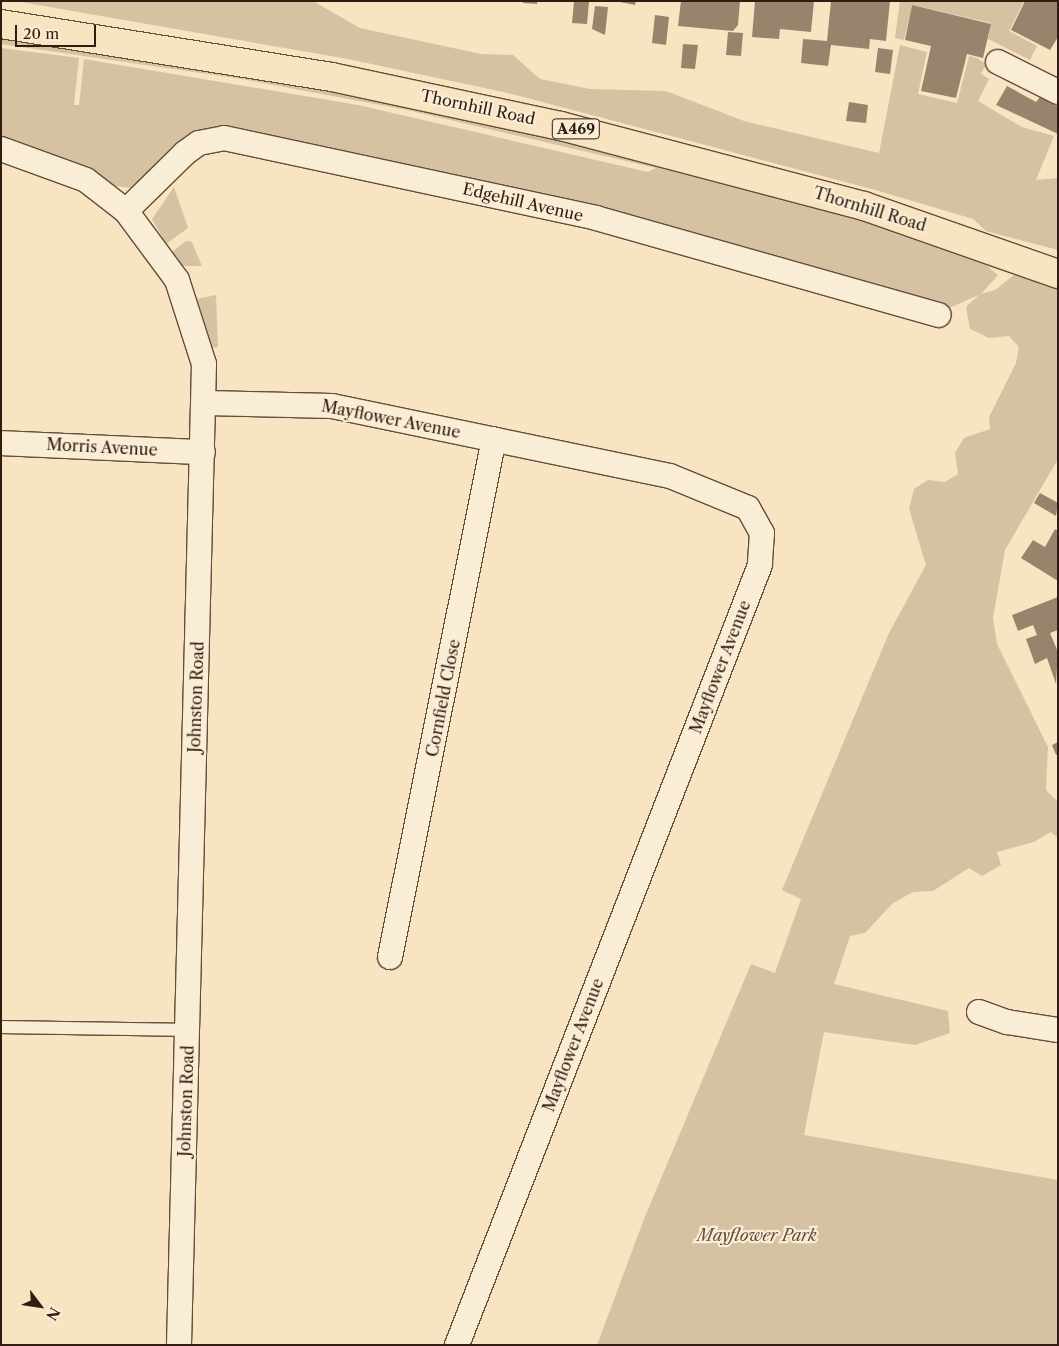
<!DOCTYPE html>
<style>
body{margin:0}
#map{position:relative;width:1059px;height:1346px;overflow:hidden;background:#f8e4c0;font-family:"Libre Caslon Text",serif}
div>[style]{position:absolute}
.green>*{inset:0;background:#d6c2a2}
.building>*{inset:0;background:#98846c}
.roads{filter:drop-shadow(1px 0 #634e3c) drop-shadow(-1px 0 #634e3c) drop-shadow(0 1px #634e3c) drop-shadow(0 -1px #634e3c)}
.service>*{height:12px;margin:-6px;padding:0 6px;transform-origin:6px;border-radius:6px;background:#faedd6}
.minor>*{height:24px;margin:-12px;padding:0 12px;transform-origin:12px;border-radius:12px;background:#faedd6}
.primary>*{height:28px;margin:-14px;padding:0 14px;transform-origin:14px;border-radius:14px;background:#f8e4c0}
span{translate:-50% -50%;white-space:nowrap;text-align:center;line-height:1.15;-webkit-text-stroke:4.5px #faedd6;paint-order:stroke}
.shield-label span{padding:1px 4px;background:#faedd6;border:1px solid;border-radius:4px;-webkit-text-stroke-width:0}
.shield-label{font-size:15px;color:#311c10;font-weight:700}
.street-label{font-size:16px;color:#311c10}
.park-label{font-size:16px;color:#634e3c;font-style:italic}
.frame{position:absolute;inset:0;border:2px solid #311c10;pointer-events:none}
.north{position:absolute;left:15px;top:1281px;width:50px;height:50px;-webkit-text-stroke:4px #faedd6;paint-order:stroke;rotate:121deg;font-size:14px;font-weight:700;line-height:20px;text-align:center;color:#311c10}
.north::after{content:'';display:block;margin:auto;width:18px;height:22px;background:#311c10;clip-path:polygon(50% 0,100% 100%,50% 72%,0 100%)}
.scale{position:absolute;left:15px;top:25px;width:81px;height:22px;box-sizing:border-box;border:2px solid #311c10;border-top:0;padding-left:6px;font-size:15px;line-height:18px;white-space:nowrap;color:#311c10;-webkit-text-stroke:4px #faedd6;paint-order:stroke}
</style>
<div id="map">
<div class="green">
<i style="clip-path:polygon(15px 1px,313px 1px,360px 28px,481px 54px,513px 55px,540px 79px,590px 89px,666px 91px,744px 121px,879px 153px,900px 45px,927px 52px,918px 94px,957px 103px,969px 56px,977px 58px,986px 64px,981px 74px,989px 79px,978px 101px,1022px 127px,1054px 136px,1036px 180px,1058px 178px,1058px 250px,986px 231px,973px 219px,879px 191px,512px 94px,348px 59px)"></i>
<i style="clip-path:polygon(900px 1px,1024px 1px,1009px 31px,1037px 46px,1030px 60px,988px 39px,991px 23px,912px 5px,904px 40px,895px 38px)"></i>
<i style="clip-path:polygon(1px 37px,363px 95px,522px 130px,812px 203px,1014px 270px,1009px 273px,987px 266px,998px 275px,981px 294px,995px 290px,1019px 271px,1058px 284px,1058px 459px,1005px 550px,993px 618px,997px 644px,1048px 747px,1046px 790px,1058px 802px,1058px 838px,1051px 832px,1034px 842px,997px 852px,1001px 865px,982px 876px,969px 868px,933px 891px,913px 892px,893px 903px,865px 933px,850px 936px,834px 984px,948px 1011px,950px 1033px,915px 1045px,824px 1032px,804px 1135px,1058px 1180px,1058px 1345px,597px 1345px,644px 1219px,751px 964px,775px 973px,801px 899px,782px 890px,889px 633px,926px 565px,909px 509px,914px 489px,928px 480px,945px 482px,958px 474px,955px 453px,964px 438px,990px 429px,989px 417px,1016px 363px,1019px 347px,1009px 336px,989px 338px,970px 329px,966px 307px,979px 295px,949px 308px,938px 307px,777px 256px,770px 267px,273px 145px,166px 156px,131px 188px,115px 186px,94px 173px,1px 154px,1px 48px,79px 58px,74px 105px,79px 105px,84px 59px,358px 105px,648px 172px,656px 168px,407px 110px,242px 79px,1px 44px)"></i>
<i style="clip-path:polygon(174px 187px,188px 228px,166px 244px,152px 219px)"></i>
<i style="clip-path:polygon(186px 241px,192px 242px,202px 266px,182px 266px,172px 252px)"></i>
<i style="clip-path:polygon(216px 295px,218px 347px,211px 348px,197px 299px)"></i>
</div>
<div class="building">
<i style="clip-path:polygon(523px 1px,537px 1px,537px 4px,523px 3px)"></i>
<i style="clip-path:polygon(574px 1px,589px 1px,587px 24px,572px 23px)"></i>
<i style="clip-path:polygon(615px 1px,636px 1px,635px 5px)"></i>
<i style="clip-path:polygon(681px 1px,740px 1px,738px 25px,733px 31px,678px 26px)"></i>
<i style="clip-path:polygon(755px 1px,814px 1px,811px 32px,780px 29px,779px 39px,752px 37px)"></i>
<i style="clip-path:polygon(831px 1px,890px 1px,886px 41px,870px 39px,869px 49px,831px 45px,828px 66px,801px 63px,803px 39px,827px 41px)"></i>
<i style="clip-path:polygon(1025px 1px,1058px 1px,1058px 37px,1050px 50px,1011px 30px)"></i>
<i style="clip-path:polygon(912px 5px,991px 24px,983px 58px,967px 54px,956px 98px,921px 91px,931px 46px,905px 40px)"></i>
<i style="clip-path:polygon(595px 6px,608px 7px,605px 35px,592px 29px)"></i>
<i style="clip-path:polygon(655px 15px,669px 17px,666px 45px,652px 43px)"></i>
<i style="clip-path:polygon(728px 32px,743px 33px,741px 56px,726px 55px)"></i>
<i style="clip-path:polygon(683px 44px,698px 45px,695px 69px,681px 68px)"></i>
<i style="clip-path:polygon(878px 48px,893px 50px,890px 74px,875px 72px)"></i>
<i style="clip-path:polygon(1007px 86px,1036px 102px,1040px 97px,1058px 107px,1058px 134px,996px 105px)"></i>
<i style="clip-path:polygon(849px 102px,868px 105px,866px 123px,846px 121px)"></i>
<i style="clip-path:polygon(1040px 493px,1058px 503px,1056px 516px,1034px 503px)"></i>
<i style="clip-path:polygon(1055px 529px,1058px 531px,1058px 581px,1021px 558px,1033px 540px,1045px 547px)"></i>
<i style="clip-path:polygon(1058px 597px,1058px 630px,1050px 633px,1058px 652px,1056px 684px,1047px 658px,1035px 664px,1026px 639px,1037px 635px,1033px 625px,1018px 631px,1012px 615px)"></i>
<i style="clip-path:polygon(1058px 742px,1058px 755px,1056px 755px,1052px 745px)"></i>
</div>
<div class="roads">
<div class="service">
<i style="left:1px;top:1027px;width:187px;rotate:0.9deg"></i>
</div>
<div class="minor">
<i style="left:998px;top:62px;width:67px;rotate:26.6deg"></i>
<i style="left:1px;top:149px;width:90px;rotate:20deg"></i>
<i style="left:86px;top:180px;width:51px;rotate:37.8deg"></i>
<i style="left:126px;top:211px;width:86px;rotate:53.5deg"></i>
<i style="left:177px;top:280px;width:88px;rotate:72.2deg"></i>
<i style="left:204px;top:364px;width:981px;rotate:91.46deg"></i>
<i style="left:126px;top:211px;width:83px;rotate:-44.5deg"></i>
<i style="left:185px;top:153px;width:17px;rotate:-36deg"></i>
<i style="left:199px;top:143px;width:25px;rotate:-11deg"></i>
<i style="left:224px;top:138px;width:381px;rotate:12.1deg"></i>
<i style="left:596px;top:218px;width:356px;rotate:15.8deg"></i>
<i style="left:206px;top:403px;width:126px;rotate:1.4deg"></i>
<i style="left:332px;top:406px;width:345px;rotate:11.7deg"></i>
<i style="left:670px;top:476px;width:84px;rotate:22.3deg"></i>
<i style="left:748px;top:508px;width:29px;rotate:61deg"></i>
<i style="left:762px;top:533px;width:32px;rotate:94deg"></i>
<i style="left:760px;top:565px;width:837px;rotate:111.23deg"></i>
<i style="left:1px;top:443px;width:202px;rotate:2.6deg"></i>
<i style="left:390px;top:957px;width:528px;rotate:-78.65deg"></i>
<i style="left:979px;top:1012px;width:30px;rotate:20deg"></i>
<i style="left:1007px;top:1022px;width:52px;rotate:8.9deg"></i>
</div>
<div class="primary">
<i style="left:1px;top:24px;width:335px;rotate:9.1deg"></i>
<i style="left:332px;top:77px;width:234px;rotate:12.1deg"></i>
<i style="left:561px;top:126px;width:313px;rotate:14.8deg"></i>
<i style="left:864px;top:206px;width:206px;rotate:19.3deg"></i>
</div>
</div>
<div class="shield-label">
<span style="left:576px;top:129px">A469</span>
</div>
<div class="street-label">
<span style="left:478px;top:107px;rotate:12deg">Thornhill Road</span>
<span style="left:523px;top:202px;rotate:13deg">Edgehill Avenue</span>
<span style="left:870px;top:209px;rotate:17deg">Thornhill Road</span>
<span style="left:391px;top:419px;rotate:11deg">Mayflower Avenue</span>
<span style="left:102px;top:447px;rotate:3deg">Morris Avenue</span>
<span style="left:720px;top:667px;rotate:-69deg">Mayflower Avenue</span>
<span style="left:196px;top:697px;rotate:-88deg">Johnston Road</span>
<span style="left:443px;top:698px;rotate:-79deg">Cornfield Close</span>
<span style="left:573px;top:1045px;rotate:-69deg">Mayflower Avenue</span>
<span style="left:186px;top:1101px;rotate:-88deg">Johnston Road</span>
</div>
<div class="park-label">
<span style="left:757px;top:1235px">Mayflower Park</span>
</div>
<div class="frame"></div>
<div class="north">N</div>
<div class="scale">20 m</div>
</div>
